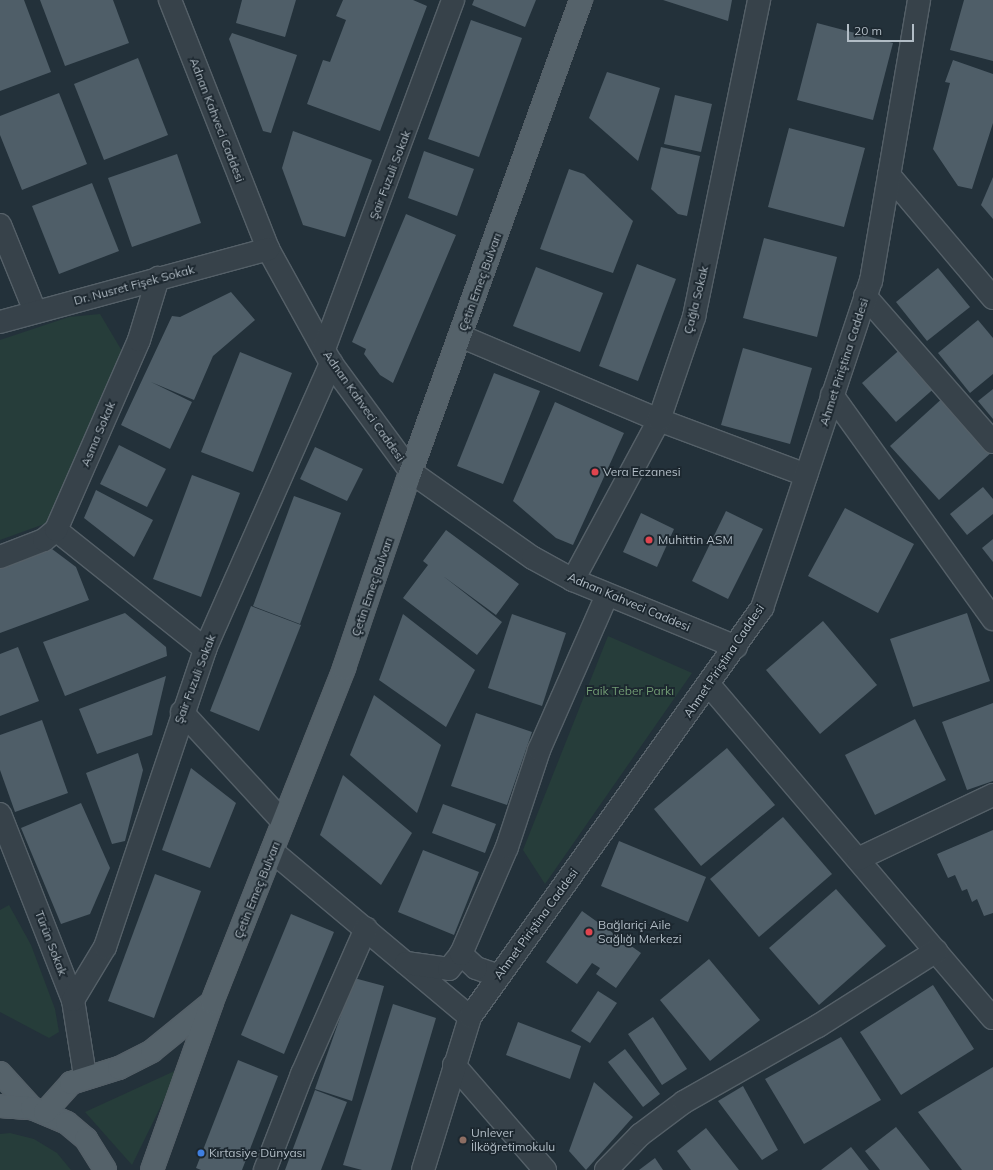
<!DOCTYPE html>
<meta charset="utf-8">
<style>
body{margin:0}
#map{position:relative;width:993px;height:1170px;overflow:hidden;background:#23313a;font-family:Mulish,sans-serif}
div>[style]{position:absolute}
.green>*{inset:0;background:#263d3a}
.building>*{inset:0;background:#4f5e68}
.roads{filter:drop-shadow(1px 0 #556068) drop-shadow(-1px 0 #556068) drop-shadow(0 1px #556068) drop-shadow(0 -1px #556068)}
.minor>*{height:22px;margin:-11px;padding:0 11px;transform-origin:11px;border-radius:11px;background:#37424a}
.primary>*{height:22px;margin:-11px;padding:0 11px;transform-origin:11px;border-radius:11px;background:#55626a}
.dots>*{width:11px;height:11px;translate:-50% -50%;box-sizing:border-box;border:2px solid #1c272f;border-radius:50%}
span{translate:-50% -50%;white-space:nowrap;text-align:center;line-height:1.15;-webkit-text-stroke:3.5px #1c272f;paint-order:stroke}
.street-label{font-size:12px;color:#b2bdc6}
.poi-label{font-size:12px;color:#b2bdc6}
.left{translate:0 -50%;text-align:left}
.park-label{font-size:12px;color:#719b73}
.scale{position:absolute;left:847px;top:24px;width:67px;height:18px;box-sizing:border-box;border:2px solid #b2bdc6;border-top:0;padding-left:5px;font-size:12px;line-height:14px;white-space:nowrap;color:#b2bdc6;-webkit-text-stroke:3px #1c272f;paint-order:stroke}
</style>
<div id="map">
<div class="green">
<i style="clip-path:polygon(100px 314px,122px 351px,47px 523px,0 540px,0 340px,69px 317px)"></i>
<i style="clip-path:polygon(608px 636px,692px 673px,545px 884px,523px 850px)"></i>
<i style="clip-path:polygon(9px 905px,31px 945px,55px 1009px,59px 1032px,49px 1038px,0 1012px,0 910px)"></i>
<i style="clip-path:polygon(179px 1069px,132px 1165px,85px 1112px)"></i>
<i style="clip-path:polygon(10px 1133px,34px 1139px,57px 1153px,71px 1170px,0 1170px,0 1134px)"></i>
</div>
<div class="building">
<i style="clip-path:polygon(0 0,24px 0,51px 72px,0 91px)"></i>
<i style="clip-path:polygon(40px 0,113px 0,129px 43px,65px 66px)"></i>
<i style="clip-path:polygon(242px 0,296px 0,285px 37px,236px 23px)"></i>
<i style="clip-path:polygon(343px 0,413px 0,427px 6px,380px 131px,307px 104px,323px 60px,330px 62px,346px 20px,336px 16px)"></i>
<i style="clip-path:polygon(474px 0,536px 0,525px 27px,472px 5px)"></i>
<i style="clip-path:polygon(663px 0,732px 0,728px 21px)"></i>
<i style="clip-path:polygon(964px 0,993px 0,993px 61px,950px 50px)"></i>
<i style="clip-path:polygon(471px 20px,522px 38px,479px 157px,428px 139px)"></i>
<i style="clip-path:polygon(817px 23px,893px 43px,873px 120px,797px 100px)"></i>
<i style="clip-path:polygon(232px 33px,297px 55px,271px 133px,263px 131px,229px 39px)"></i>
<i style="clip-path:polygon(138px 58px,168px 135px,104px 160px,74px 84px)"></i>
<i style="clip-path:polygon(953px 60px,993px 74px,993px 123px,972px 189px,958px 186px,933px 149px,950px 83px,945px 82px)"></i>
<i style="clip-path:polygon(607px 72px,660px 88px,638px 161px,589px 118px)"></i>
<i style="clip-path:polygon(59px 93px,87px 164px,22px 190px,0 135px,0 116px)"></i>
<i style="clip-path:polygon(675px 95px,712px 104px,701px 152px,664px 144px)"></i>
<i style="clip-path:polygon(789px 128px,865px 148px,844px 227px,768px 207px)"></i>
<i style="clip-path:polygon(293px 131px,372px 160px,345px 237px,303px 225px,282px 168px)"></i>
<i style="clip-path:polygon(661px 147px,700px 156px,687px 216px,678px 214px,651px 189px)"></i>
<i style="clip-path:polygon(424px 151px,474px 169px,457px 216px,408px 198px)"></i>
<i style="clip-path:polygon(177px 154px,201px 223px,132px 247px,108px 178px)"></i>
<i style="clip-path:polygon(569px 169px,584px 174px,633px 221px,613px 273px,540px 249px)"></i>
<i style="clip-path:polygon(993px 177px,993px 219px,981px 205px)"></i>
<i style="clip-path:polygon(92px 183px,119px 251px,59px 274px,32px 206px)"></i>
<i style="clip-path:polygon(406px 214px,456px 235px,393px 383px,380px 375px,364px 354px,366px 349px,352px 342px)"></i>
<i style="clip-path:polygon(764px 238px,837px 257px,817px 337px,743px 318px)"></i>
<i style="clip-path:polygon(637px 264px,676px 279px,638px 381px,599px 366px)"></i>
<i style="clip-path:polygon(536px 267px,603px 293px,580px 352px,513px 326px)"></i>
<i style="clip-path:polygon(938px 268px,970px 307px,927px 341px,896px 302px)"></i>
<i style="clip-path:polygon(231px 292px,255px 320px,213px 356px,194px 400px,151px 382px,192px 402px,170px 449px,121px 425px,172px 316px,180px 317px)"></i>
<i style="clip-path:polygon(978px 320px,993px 338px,993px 374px,970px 393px,938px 353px)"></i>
<i style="clip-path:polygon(904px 346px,938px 385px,896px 422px,862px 383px)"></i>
<i style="clip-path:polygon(743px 348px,812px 368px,790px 444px,721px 425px)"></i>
<i style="clip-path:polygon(240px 352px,292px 373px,253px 472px,201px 452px)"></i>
<i style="clip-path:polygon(494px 373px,540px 391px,503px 484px,457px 466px)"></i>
<i style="clip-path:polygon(993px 389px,993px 419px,978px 401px)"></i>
<i style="clip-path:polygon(946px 395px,993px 451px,939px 500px,890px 446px)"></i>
<i style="clip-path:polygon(555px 402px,624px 433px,573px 545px,556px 538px,513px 501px)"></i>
<i style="clip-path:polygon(119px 445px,166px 469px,147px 507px,100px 484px)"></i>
<i style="clip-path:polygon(315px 447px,363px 469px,347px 501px,300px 479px)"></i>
<i style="clip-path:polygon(192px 475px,240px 493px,201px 597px,153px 579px)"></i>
<i style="clip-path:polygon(983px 487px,993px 499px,993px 514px,967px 535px,950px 514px)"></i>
<i style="clip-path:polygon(96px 490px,153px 520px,134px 557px,84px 518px)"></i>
<i style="clip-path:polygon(294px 496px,341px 513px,300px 624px,253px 606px)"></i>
<i style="clip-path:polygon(845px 508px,914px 544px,878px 613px,808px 576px)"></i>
<i style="clip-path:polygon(726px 511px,763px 529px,728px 599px,692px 581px)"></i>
<i style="clip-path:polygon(641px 513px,674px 529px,657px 567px,623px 552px)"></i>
<i style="clip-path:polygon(446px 530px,519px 584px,496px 615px,443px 576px,502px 622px,477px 655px,403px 598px,428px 565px,423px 561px)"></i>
<i style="clip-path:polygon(993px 539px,993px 562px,982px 548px)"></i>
<i style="clip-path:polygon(52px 549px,76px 567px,89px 600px,0 633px,0 568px)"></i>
<i style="clip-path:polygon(251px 606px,301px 625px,259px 731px,210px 711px)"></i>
<i style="clip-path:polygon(125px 613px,166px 647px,167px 656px,65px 696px,43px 642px)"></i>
<i style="clip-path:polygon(967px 613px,990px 681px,913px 707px,890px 639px)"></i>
<i style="clip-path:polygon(403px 614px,475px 670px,446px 727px,379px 680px)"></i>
<i style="clip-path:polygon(512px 614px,566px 633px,542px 706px,488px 688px)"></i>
<i style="clip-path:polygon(823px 621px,877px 685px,820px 734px,766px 670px)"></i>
<i style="clip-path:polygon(18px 647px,39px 701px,0 716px,0 654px)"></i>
<i style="clip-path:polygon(166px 676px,152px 735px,97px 754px,79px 709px)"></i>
<i style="clip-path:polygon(374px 695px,441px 745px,417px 813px,350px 755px)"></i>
<i style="clip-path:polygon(993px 703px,993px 781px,967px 790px,942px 722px)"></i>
<i style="clip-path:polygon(476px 713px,532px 732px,507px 805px,451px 786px)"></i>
<i style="clip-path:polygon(915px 719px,946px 780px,875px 815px,845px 755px)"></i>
<i style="clip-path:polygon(42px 720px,68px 793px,15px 812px,0 770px,0 735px)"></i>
<i style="clip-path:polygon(727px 748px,775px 805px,701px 866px,654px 809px)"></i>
<i style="clip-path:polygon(138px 753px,143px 770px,125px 841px,112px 844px,86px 773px)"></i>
<i style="clip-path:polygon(191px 768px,236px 803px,210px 868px,162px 850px)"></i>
<i style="clip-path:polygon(343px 775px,412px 833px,381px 885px,320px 835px)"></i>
<i style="clip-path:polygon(81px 803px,110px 868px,90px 914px,61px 924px,21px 828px)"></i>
<i style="clip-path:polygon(443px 804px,496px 824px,485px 853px,432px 833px)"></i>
<i style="clip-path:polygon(783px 817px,832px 874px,759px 937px,710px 879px)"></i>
<i style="clip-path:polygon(993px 830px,993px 913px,984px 916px,977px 899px,972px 902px,967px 889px,962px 891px,955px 875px,948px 878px,937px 854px)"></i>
<i style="clip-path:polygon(619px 841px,706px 877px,688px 922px,601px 886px)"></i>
<i style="clip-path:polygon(423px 850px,479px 872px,454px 935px,398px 912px)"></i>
<i style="clip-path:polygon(155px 874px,201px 891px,154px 1018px,108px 1001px)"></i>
<i style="clip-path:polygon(836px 889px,886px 946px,819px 1005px,769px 948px)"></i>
<i style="clip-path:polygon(582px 911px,641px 953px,616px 988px,596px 974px,600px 968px,592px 963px,577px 984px,546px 962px)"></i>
<i style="clip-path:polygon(291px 914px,334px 932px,284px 1054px,241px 1035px)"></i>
<i style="clip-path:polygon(709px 959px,760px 1020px,710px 1061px,660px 1000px)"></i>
<i style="clip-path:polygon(354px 978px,384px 986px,352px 1101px,315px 1089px)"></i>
<i style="clip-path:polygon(933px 985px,974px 1049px,901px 1095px,860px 1032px)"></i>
<i style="clip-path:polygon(598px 991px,617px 1003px,590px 1043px,571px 1031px)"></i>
<i style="clip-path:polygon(393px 1004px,436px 1018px,391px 1170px,362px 1170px,343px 1165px)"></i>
<i style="clip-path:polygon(653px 1017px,687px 1069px,662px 1085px,628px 1034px)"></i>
<i style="clip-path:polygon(518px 1022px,581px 1046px,570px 1079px,506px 1055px)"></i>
<i style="clip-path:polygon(841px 1037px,881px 1100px,804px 1144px,765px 1079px)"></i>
<i style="clip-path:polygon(625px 1049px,660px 1094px,643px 1107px,608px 1062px)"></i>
<i style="clip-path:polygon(238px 1060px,278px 1076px,242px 1170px,201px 1170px,196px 1168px)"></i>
<i style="clip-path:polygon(993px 1067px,993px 1170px,962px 1170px,918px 1112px)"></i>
<i style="clip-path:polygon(594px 1082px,633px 1117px,586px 1170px,569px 1151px)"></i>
<i style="clip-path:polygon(743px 1086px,778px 1150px,762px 1160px,718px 1101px)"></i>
<i style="clip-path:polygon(315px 1090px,347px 1102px,321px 1170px,285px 1170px)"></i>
<i style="clip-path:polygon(896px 1127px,930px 1170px,880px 1170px,865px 1151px)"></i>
<i style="clip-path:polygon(706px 1128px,739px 1170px,691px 1170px,677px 1151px)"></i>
<i style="clip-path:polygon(851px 1147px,869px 1170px,821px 1170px)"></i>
<i style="clip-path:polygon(655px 1158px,663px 1170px,639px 1170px)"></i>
</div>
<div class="roads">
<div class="minor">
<i style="left:170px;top:0;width:268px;rotate:68.5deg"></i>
<i style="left:268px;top:249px;width:130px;rotate:61.1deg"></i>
<i style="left:331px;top:363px;width:135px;rotate:53.7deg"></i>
<i style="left:411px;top:472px;width:149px;rotate:35.2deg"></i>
<i style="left:533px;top:558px;width:46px;rotate:28.8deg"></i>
<i style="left:573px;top:580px;width:176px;rotate:22.3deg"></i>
<i style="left:889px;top:175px;width:161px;rotate:49.8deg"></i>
<i style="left:0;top:225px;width:93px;rotate:67.9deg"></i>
<i style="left:865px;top:296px;width:194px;rotate:48.8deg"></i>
<i style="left:0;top:322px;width:278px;rotate:-15.2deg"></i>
<i style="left:460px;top:336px;width:216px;rotate:22.9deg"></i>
<i style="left:659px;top:420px;width:157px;rotate:20.5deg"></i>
<i style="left:324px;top:349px;width:372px;rotate:-69.7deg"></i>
<i style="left:832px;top:395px;width:276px;rotate:54.3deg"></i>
<i style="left:56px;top:530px;width:191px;rotate:38.6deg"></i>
<i style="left:0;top:557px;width:47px;rotate:-21.1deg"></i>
<i style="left:44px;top:540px;width:16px;rotate:-40deg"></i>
<i style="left:56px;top:530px;width:207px;rotate:-66.4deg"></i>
<i style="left:139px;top:340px;width:65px;rotate:-73deg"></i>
<i style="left:573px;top:580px;width:182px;rotate:-61.7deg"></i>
<i style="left:659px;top:420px;width:109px;rotate:-71.2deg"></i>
<i style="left:694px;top:317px;width:324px;rotate:-78.4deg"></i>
<i style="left:710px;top:686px;width:436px;rotate:49.6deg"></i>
<i style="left:182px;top:712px;width:149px;rotate:47.4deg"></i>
<i style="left:0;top:814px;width:200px;rotate:68.6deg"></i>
<i style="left:73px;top:1000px;width:77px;rotate:81deg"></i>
<i style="left:272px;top:851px;width:258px;rotate:40deg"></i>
<i style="left:858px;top:859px;width:149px;rotate:-25.4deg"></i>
<i style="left:406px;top:963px;width:43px;rotate:7.9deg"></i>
<i style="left:449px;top:969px;width:19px;rotate:-51deg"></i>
<i style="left:499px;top:976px;width:24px;rotate:-161deg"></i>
<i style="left:476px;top:968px;width:21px;rotate:-137deg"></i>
<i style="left:461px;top:954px;width:116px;rotate:-66.7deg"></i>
<i style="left:507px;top:847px;width:102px;rotate:-71.7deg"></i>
<i style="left:539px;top:750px;width:169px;rotate:-66.3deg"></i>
<i style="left:73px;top:1000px;width:62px;rotate:-58.9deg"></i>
<i style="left:105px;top:947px;width:314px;rotate:-71.4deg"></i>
<i style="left:205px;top:649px;width:313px;rotate:-66.2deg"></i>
<i style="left:454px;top:1065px;width:139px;rotate:49.1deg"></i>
<i style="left:265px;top:1170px;width:103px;rotate:-68.9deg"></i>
<i style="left:302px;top:1074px;width:159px;rotate:-66.3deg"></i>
<i style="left:423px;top:1170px;width:160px;rotate:-72.9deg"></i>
<i style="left:470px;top:1017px;width:503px;rotate:-54.48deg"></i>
<i style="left:762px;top:608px;width:345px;rotate:-71.6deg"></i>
<i style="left:871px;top:281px;width:285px;rotate:-80.3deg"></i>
<i style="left:606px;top:1170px;width:49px;rotate:-45.8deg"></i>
<i style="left:640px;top:1135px;width:55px;rotate:-36.9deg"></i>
<i style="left:684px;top:1102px;width:154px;rotate:-29.6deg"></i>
<i style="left:818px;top:1026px;width:140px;rotate:-32.4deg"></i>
</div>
<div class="primary">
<i style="left:0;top:1073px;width:47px;rotate:47.6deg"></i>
<i style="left:0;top:1106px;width:32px;rotate:4deg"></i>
<i style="left:32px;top:1108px;width:38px;rotate:23deg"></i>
<i style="left:67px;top:1123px;width:25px;rotate:40deg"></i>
<i style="left:86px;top:1139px;width:36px;rotate:58deg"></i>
<i style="left:45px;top:1112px;width:39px;rotate:-48deg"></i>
<i style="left:71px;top:1083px;width:50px;rotate:-17.4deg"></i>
<i style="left:119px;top:1068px;width:37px;rotate:-27deg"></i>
<i style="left:152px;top:1051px;width:76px;rotate:-39.1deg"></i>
<i style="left:152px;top:1170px;width:178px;rotate:-70.3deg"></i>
<i style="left:212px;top:1002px;width:359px;rotate:-68.4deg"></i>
<i style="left:344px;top:668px;width:200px;rotate:-71.3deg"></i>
<i style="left:408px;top:479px;width:509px;rotate:-70.14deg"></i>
</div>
</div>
<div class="dots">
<i style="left:595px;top:472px;background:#e0444e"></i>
<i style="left:649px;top:540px;background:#e0444e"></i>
<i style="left:589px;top:932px;background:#e0444e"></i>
<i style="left:463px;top:1140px;background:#8d6e63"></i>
<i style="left:201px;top:1153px;background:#3f7fe0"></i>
</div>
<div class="street-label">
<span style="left:217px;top:120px;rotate:69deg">Adnan Kahveci Caddesi</span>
<span style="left:390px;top:175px;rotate:-69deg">Şair Fuzuli Sokak</span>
<span style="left:480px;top:282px;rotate:-70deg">Çetin Emeç Bulvarı</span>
<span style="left:134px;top:285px;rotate:-15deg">Dr. Nusret Fişek Sokak</span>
<span style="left:696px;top:300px;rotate:-76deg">Çağla Sokak</span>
<span style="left:844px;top:362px;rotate:-72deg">Ahmet Piriştina Caddesi</span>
<span style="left:364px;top:406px;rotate:55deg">Adnan Kahveci Caddesi</span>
<span style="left:98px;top:434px;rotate:-67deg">Asma Sokak</span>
<span style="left:372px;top:587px;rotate:-71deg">Çetin Emeç Bulvarı</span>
<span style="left:629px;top:602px;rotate:23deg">Adnan Kahveci Caddesi</span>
<span style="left:724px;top:661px;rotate:-56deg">Ahmet Piriştina Caddesi</span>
<span style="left:195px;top:679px;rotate:-69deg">Şair Fuzuli Sokak</span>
<span style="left:257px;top:890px;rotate:-68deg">Çetin Emeç Bulvarı</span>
<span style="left:536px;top:924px;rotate:-54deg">Ahmet Piriştina Caddesi</span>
<span style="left:51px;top:943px;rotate:69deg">Türün Sokak</span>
</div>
<div class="poi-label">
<span class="left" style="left:603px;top:472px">Vera Eczanesi</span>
<span class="left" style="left:658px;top:540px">Muhittin ASM</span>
<span class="left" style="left:598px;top:932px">Bağlariçi Aile<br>Sağlığı Merkezi</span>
<span class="left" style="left:471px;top:1140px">Unlever<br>İlköğretimokulu</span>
<span class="left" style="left:209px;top:1153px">Kırtasiye Dünyası</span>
</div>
<div class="park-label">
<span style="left:630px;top:691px">Faik Teber Parkı</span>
</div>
<div class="scale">20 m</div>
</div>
